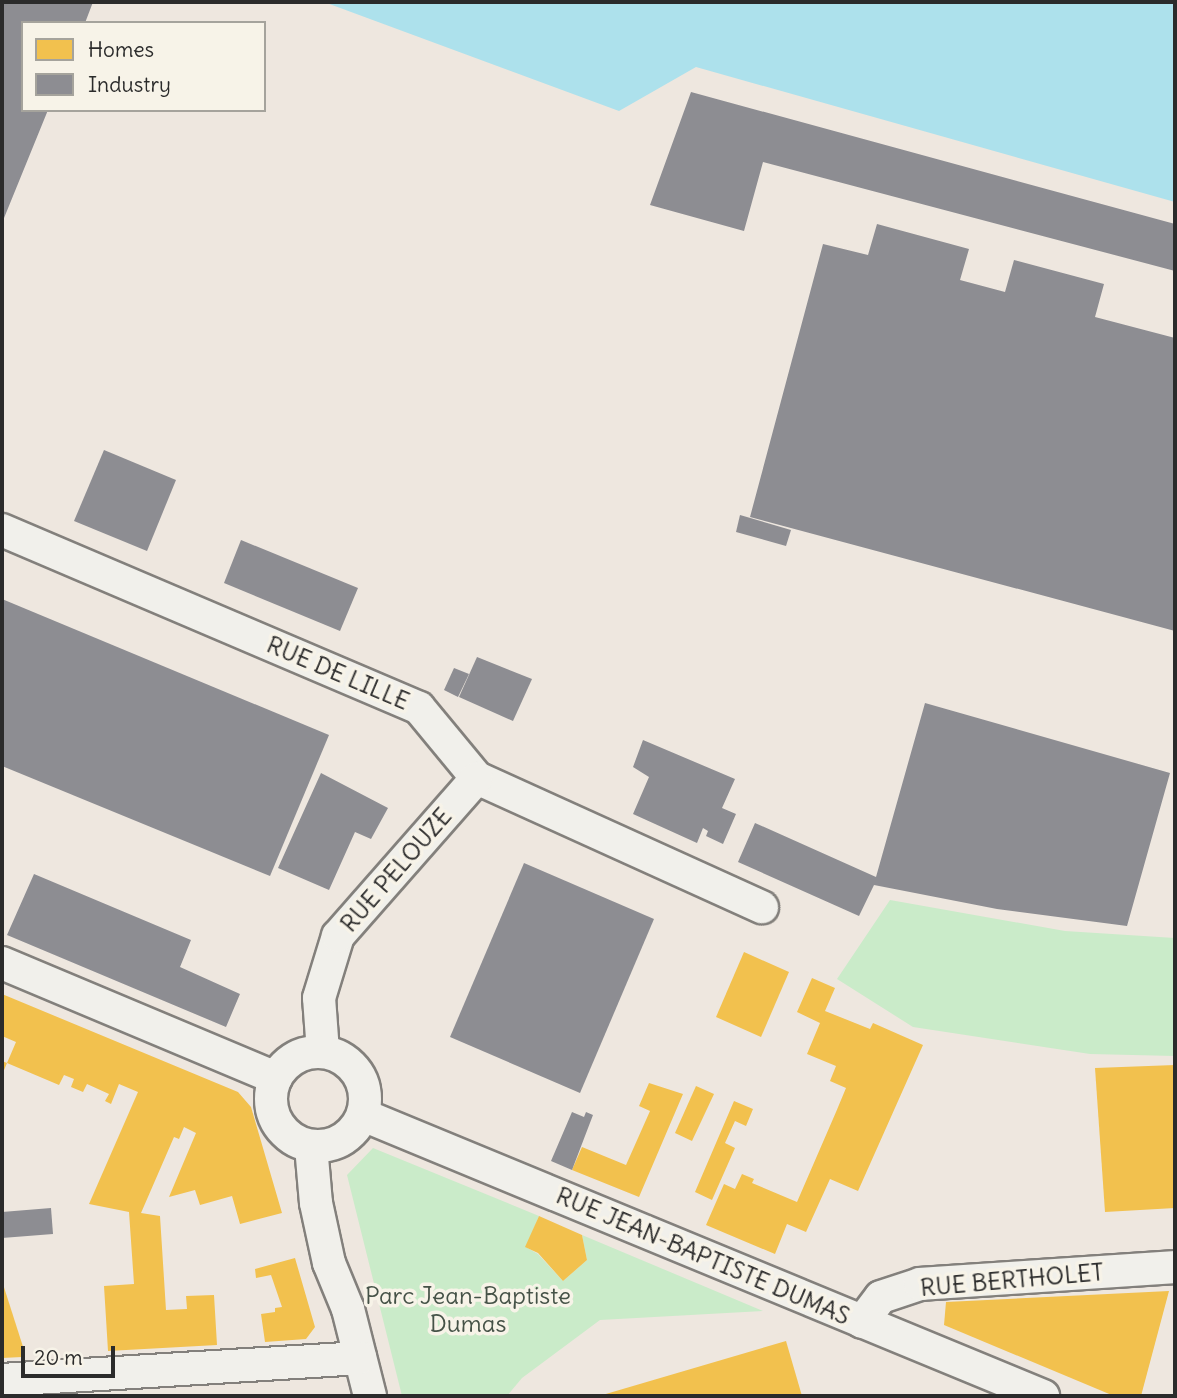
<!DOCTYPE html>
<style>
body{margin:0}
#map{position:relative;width:1177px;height:1398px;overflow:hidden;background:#eee7df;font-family:Delius,sans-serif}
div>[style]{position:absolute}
.green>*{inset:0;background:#caebc9}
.water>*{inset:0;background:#ade1ec}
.homes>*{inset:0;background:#f2c14e}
.industry>*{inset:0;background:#8d8d92}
.roads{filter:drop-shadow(2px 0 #83807c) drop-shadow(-2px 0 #83807c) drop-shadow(0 2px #83807c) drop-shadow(0 -2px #83807c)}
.minor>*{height:32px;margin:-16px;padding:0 16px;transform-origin:16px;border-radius:16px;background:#f1f0eb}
.minor>.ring{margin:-16px;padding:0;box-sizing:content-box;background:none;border:32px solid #f1f0eb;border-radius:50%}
span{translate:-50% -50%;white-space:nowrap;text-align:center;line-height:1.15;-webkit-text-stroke:7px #f7f3e8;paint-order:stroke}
.street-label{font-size:24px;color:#2b2b2b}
.park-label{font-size:24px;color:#455247}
.frame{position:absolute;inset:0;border:4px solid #2b2b2b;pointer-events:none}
.legend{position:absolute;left:21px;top:21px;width:245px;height:91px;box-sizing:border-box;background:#f7f3e8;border:2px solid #a5a39c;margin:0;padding:9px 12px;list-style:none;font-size:21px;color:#2b2b2b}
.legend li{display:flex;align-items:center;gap:14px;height:35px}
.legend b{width:35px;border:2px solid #a5a39c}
.scale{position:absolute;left:21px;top:1346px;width:94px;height:32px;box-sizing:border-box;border:4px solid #2b2b2b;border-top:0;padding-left:9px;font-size:21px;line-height:24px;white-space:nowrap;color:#2b2b2b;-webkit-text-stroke:5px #f7f3e8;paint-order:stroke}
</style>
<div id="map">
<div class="green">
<i style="clip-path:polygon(890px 900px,1065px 931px,1175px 938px,1175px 1056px,1090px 1054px,913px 1027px,837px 979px)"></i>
<i style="clip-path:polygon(373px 1148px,539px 1216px,526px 1247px,538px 1254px,563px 1281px,587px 1260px,582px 1235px,763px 1311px,600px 1320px,522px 1378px,507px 1396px,402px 1396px,347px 1175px)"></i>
</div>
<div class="water">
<i style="clip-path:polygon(324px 2px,1175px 2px,1175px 202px,696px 67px,619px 111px)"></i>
</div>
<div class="homes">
<i style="clip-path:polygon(744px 952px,789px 972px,761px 1037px,716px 1017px)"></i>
<i style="clip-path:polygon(812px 978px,835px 988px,825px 1011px,870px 1029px,873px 1023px,923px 1045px,858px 1191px,830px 1179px,806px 1232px,787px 1224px,775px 1254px,706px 1225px,724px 1184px,735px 1189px,742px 1174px,754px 1179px,752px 1183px,797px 1202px,836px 1112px,846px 1088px,830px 1081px,836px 1066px,807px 1054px,820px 1023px,797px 1012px)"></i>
<i style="clip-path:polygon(2px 994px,238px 1092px,251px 1107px,282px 1213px,240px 1224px,232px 1196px,200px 1205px,195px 1190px,169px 1197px,196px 1133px,184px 1127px,179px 1139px,174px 1137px,141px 1213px,160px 1216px,166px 1310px,187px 1309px,186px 1296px,214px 1295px,217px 1345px,108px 1351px,104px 1286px,134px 1284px,129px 1212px,89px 1204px,138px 1092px,119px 1084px,111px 1104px,105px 1101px,109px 1094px,87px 1084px,83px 1092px,71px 1087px,74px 1079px,64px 1075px,59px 1085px,7px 1063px,2px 1075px,2px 1061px,7px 1063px,16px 1042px,2px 1036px)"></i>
<i style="clip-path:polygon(1175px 1065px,1175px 1208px,1105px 1212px,1095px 1068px)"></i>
<i style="clip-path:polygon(649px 1083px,683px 1094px,639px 1197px,572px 1170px,582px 1147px,626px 1165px,650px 1111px,639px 1106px)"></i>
<i style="clip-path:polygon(696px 1086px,714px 1094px,692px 1141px,675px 1133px)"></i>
<i style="clip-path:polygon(734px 1101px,753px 1109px,746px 1126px,735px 1121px,725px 1143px,735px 1148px,712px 1200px,695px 1192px)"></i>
<i style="clip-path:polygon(539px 1216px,582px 1235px,587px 1260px,563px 1281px,538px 1253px,525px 1247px)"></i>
<i style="clip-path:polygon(295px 1258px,315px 1327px,306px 1339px,265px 1342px,261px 1314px,275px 1312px,275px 1308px,282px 1307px,271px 1275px,256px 1278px,255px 1269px)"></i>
<i style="clip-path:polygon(2px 1281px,25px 1353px,22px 1357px,2px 1358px)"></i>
<i style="clip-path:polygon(1169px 1291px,1141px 1396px,1114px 1396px,944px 1325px,946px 1302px)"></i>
<i style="clip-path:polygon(786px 1341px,802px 1396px,599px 1396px)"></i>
</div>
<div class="industry">
<i style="clip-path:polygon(2px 2px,93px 2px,85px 23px,23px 23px,23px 110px,48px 110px,2px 223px)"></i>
<i style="clip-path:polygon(691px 92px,1175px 224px,1175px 271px,763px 162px,744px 231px,650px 205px)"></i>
<i style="clip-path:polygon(877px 224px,969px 249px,960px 280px,1005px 292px,1014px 260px,1104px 284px,1095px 317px,1175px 338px,1175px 631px,750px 517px,823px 244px,868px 255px)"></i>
<i style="clip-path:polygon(104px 450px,176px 480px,147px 551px,74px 521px)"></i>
<i style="clip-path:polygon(740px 515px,791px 530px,786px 546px,736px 532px)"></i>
<i style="clip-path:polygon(241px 540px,358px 588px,340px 631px,224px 583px)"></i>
<i style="clip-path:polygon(2px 599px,329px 735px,270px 876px,2px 766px)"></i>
<i style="clip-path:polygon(477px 657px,532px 679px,513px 721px,459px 697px)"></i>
<i style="clip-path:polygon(454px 668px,469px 674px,458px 697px,444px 690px)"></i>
<i style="clip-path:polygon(925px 703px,1170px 773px,1127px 926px,997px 909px,874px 885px,859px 916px,738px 862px,755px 823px,876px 877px)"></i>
<i style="clip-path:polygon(643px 740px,735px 779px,722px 808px,736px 814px,723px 844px,706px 836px,708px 831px,703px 828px,697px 843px,633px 814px,649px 777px,633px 767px)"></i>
<i style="clip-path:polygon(321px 773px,388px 808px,371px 839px,355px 832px,329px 890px,278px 868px)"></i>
<i style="clip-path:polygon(524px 863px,654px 919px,580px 1093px,450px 1037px)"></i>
<i style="clip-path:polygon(34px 874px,191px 940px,180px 967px,240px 994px,226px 1027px,7px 935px)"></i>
<i style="clip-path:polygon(572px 1112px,584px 1117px,586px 1112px,593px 1115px,572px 1170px,551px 1161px)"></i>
<i style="clip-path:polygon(51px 1208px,53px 1234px,2px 1238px,2px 1212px)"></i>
</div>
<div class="roads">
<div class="minor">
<i style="left:2px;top:530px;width:453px;rotate:23.1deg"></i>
<i style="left:419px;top:708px;width:91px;rotate:50.4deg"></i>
<i style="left:477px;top:778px;width:313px;rotate:24.4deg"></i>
<i style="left:2px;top:963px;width:297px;rotate:22.8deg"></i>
<i style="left:323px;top:1052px;width:54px;rotate:-94.2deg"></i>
<i style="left:319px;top:998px;width:65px;rotate:-73deg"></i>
<i style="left:338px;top:936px;width:210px;rotate:-48.7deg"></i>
<i class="ring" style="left:271px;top:1052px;width:62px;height:62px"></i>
<i style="left:363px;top:1115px;width:736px;rotate:22.45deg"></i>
<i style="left:311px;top:1146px;width:57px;rotate:85deg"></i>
<i style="left:316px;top:1203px;width:61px;rotate:77.8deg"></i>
<i style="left:329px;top:1263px;width:50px;rotate:67.6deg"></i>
<i style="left:348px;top:1309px;width:90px;rotate:75.8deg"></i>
<i style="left:862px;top:1322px;width:31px;rotate:-53deg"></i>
<i style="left:881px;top:1297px;width:41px;rotate:-18.4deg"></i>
<i style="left:920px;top:1284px;width:256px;rotate:-3.8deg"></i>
<i style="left:2px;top:1380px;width:359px;rotate:-3.5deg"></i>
</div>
</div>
<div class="street-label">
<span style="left:338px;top:673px;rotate:23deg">RUE DE LILLE</span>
<span style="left:396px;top:870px;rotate:-49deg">RUE PELOUZE</span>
<span style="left:703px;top:1256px;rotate:23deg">RUE JEAN-BAPTISTE DUMAS</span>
<span style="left:1012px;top:1280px;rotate:-5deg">RUE BERTHOLET</span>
</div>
<div class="park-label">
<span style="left:468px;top:1310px">Parc Jean-Baptiste<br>Dumas</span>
</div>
<div class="frame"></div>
<ul class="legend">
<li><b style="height:19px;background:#f2c14e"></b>Homes</li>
<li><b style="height:19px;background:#8d8d92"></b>Industry</li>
</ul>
<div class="scale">20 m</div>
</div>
